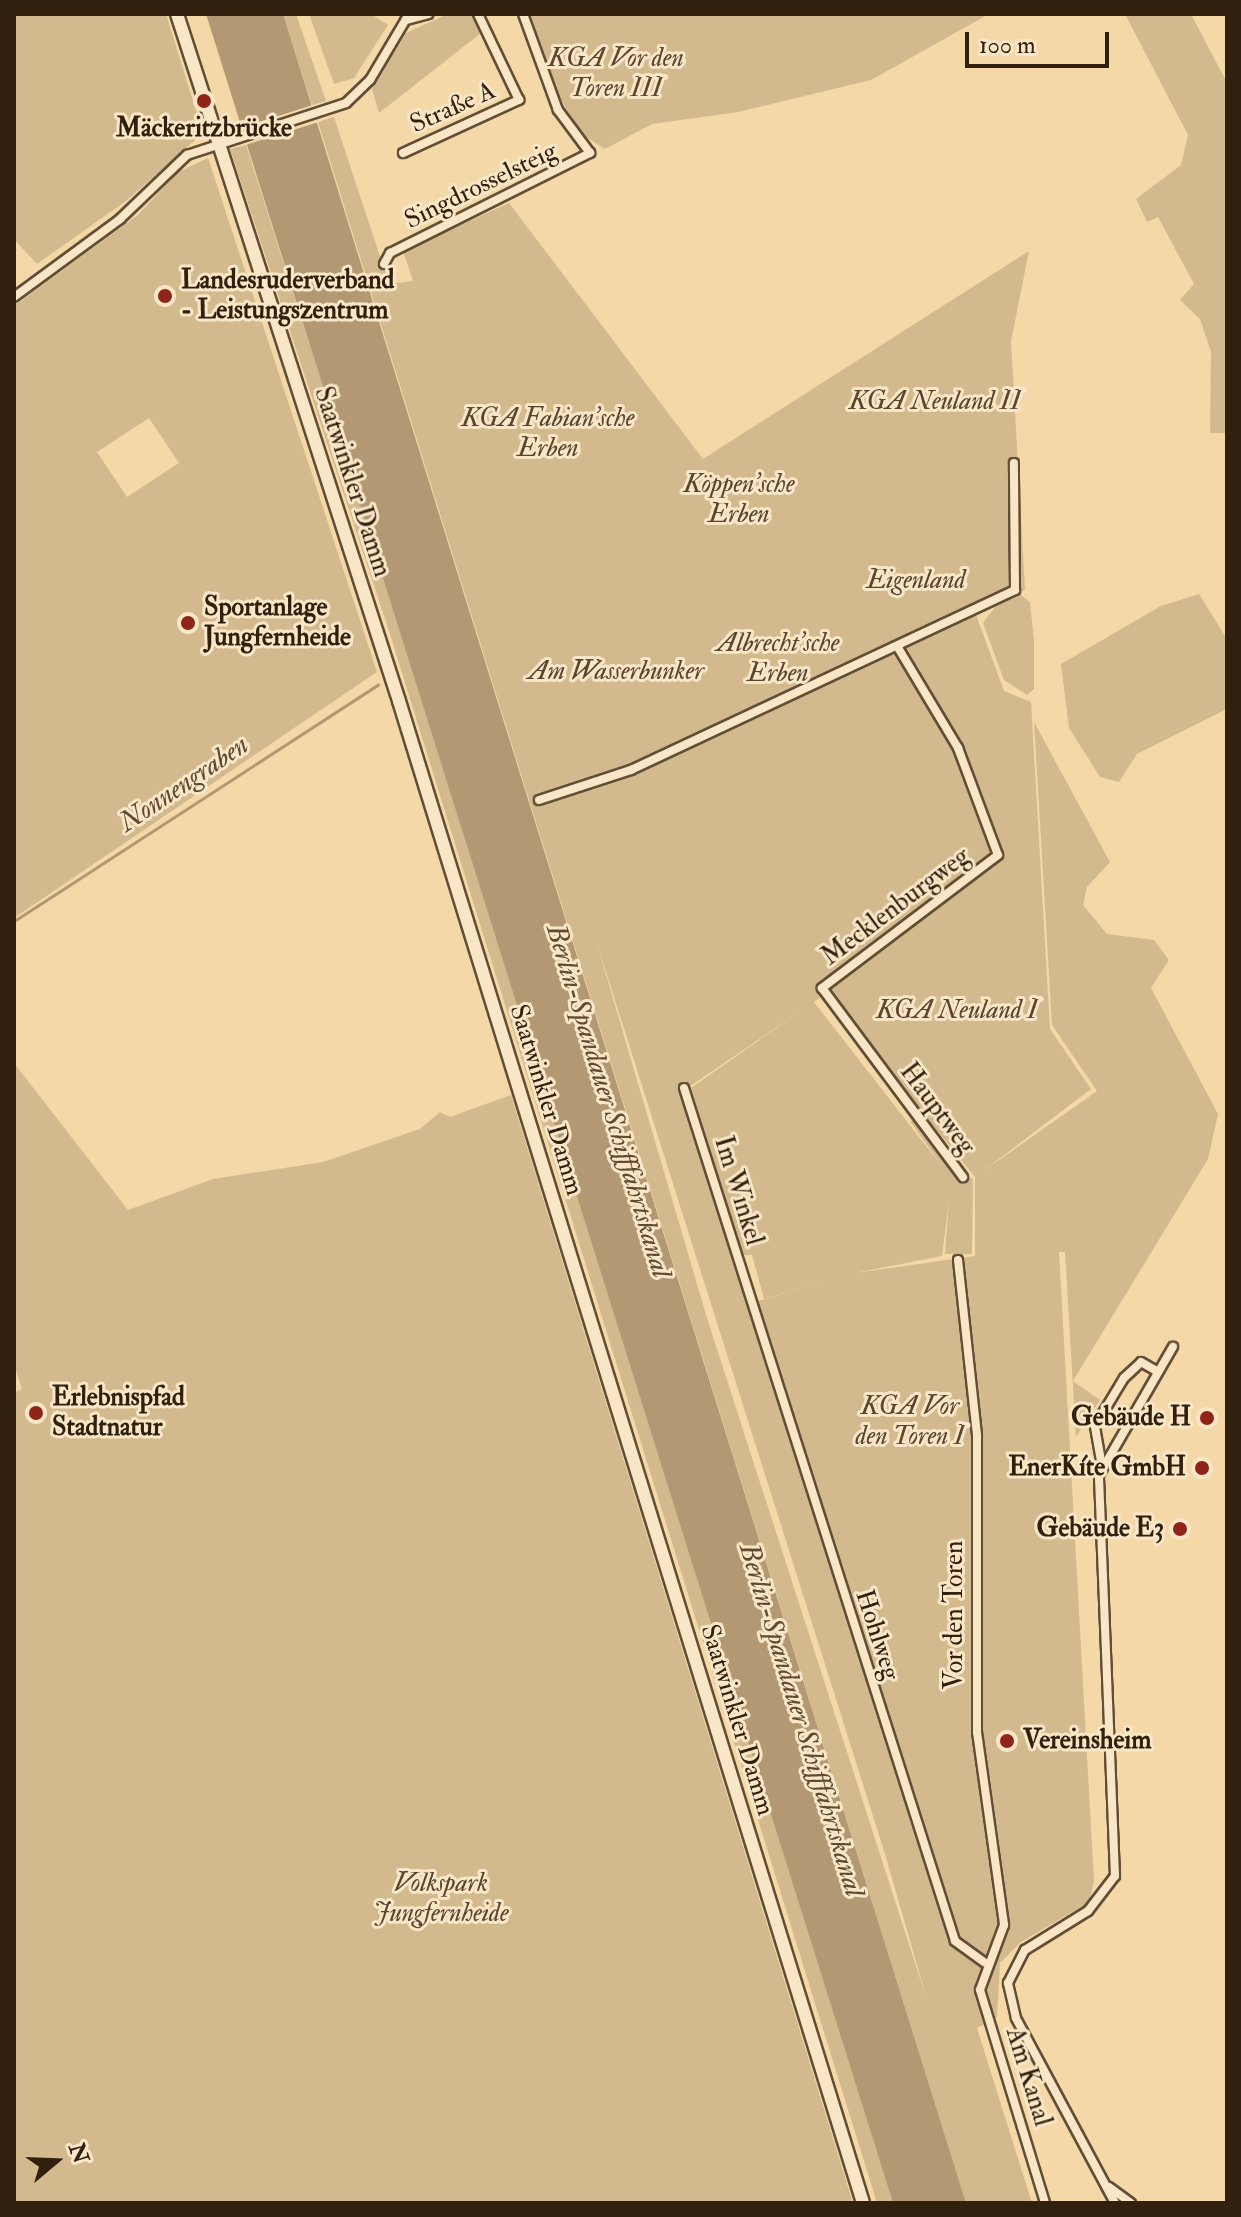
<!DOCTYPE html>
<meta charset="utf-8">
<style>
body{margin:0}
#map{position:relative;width:1241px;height:2217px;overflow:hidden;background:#f4d8a8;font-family:"IM FELL Double Pica",serif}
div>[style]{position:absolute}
.green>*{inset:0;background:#d3b98e}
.water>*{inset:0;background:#b29974}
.pier>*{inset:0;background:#f4d8a8}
.stream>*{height:3px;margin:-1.5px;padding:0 1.5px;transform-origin:1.5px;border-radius:1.5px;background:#b29974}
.roads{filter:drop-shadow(2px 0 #624e35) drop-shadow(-2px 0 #624e35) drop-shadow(0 2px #624e35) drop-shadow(0 -2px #624e35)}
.street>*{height:8px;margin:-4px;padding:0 4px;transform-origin:4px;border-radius:4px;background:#f8e6c6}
.secondary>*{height:12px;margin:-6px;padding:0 6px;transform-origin:6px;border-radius:6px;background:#f8e6c6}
.dots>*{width:22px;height:22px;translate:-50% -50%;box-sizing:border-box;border:4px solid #f8e6c6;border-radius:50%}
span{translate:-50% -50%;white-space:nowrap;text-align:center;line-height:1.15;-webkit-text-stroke:6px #f8e6c6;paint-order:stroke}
.park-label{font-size:26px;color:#5a462f;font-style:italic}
.street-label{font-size:26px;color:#32200f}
.poi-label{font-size:26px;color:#32200f;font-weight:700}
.left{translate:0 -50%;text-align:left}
.right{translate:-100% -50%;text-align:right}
.water-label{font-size:28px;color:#5f4a32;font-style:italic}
.frame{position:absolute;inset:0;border:16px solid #32200f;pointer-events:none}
.north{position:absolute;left:16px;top:2121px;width:80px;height:80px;-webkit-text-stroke:6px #f8e6c6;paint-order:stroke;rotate:71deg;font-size:22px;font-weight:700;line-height:32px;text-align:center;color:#32200f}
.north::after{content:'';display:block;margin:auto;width:28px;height:36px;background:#32200f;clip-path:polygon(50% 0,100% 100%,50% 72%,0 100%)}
.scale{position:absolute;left:965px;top:32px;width:144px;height:36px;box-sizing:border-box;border:4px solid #32200f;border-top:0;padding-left:10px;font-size:24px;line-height:28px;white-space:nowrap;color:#32200f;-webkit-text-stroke:6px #f8e6c6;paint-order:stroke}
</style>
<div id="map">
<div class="green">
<i style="clip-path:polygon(14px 14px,166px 14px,203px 133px,126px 201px,37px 264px,14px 239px)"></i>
<i style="clip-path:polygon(283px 14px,296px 14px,326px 101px,312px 105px)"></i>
<i style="clip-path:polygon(309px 14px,371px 14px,388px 25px,354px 78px,334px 84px)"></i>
<i style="clip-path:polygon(448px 14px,473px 14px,485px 30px,379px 113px,372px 89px,406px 33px)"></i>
<i style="clip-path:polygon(528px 14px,989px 14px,871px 80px,738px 112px,652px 124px,605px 149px,583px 135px,557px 94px)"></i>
<i style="clip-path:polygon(1125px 14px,1191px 14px,1227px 83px,1227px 433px,1210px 433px,1211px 352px,1200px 319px,1180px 300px,1194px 284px,1158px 217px,1147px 222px,1136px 199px,1181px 165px,1188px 135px)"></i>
<i style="clip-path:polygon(evenodd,334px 117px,389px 284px,413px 281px,403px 251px,509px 203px,703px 459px,1029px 251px,1011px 341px,1025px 590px,975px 612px,1004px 691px,1031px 702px,1050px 1029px,1091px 1089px,982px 1172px,1097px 1091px,1052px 1025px,1034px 722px,1110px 862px,1087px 887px,1083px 905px,1107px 934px,1154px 940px,1169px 960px,1151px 988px,1218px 1114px,1208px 1159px,1073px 1381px,1100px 1400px,1076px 1437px,1065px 1252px,1059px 1252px,1094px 1882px,1089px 1902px,1021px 1942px,1000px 1963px,997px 2017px,977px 2028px,1032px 2203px,966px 2203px,318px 122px,334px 117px,595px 937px,885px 1854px,927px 2000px,707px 1318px,595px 937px,334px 117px,826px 993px,975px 1177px,975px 1256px,855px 1273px,942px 1256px,949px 1200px,945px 1254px,972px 1254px,973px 1180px,917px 1119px,910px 1121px,944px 1169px,814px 1002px,826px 993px,334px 117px,802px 1010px,691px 1088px,742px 1255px,752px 1255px,764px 1299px,837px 1278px,755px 1302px,689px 1087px,802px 1010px)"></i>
<i style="clip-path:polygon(246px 145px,418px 685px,893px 2203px,877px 2203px,389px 631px,230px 149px)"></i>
<i style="clip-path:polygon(evenodd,208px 158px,377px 672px,14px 918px,14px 306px,138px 215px,178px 172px,208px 158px,149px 418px,179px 463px,127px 497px,97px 452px,149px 418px)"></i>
<i style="clip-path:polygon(1199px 594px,1227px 639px,1227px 709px,1137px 754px,1119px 782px,1100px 777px,1069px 728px,1061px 664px,1161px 606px)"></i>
<i style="clip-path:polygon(1021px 595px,1030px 602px,1034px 641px,1034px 689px,1027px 695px,1004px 680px,983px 623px,996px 606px)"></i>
<i style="clip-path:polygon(14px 1063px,128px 1210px,213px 1179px,323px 1162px,420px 1129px,440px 1112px,450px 1117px,511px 1095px,853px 2203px,14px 2203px,14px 1393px,22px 1389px,14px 1364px)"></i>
</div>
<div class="water">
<i style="clip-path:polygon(206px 14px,283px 14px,966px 2203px,893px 2203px)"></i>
</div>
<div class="pier">
<i style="clip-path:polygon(316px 104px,322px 121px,242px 146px,237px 129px)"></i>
</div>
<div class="stream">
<i style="left:14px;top:921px;width:434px;rotate:-33deg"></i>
</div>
<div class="roads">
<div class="street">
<i style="left:406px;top:20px;width:23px;rotate:-15deg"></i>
<i style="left:403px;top:153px;width:128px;rotate:-24.6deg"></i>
<i style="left:519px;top:100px;width:95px;rotate:-115.5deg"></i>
<i style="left:384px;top:264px;width:13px;rotate:-61deg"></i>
<i style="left:390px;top:253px;width:224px;rotate:-26.6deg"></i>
<i style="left:590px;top:153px;width:54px;rotate:-126.7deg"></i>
<i style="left:558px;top:110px;width:102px;rotate:-110deg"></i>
<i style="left:14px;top:297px;width:132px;rotate:-36.3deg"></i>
<i style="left:120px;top:219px;width:93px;rotate:-43.7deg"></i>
<i style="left:187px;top:155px;width:167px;rotate:-18.1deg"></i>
<i style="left:346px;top:103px;width:33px;rotate:-44deg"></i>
<i style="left:370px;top:80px;width:77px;rotate:-59.4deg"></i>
<i style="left:897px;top:646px;width:119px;rotate:59.1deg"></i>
<i style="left:958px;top:748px;width:114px;rotate:69.5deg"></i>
<i style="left:998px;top:855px;width:221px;rotate:142.9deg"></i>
<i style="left:822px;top:988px;width:236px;rotate:53.3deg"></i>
<i style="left:539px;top:800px;width:97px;rotate:-18.1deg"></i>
<i style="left:631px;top:770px;width:424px;rotate:-25.1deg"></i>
<i style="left:1015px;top:590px;width:127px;rotate:-90.5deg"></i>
<i style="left:684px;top:1088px;width:895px;rotate:72.37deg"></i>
<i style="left:955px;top:1941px;width:36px;rotate:36deg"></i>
<i style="left:958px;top:1260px;width:177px;rotate:83.8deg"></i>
<i style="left:977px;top:1436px;width:296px;rotate:90deg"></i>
<i style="left:977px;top:1732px;width:195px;rotate:82deg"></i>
<i style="left:1004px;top:1925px;width:69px;rotate:110.3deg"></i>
<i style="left:980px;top:1990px;width:223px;rotate:73deg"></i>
<i style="left:1101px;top:1461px;width:36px;rotate:-100deg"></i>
<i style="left:1095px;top:1426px;width:56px;rotate:-58.9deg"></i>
<i style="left:1124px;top:1378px;width:23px;rotate:-43deg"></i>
<i style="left:1141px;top:1362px;width:20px;rotate:30deg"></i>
<i style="left:1109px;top:2187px;width:27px;rotate:36deg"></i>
<i style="left:1115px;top:2203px;width:210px;rotate:-118.2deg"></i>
<i style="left:1016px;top:2018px;width:36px;rotate:-103deg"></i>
<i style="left:1008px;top:1983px;width:37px;rotate:-63deg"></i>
<i style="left:1025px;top:1950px;width:74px;rotate:-31.8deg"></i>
<i style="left:1088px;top:1911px;width:44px;rotate:-52.4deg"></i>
<i style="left:1115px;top:1876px;width:401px;rotate:-92.3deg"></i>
<i style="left:1099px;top:1475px;width:148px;rotate:-60deg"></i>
</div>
<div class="secondary">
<i style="left:177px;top:14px;width:722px;rotate:72.09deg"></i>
<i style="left:399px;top:701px;width:1572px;rotate:72.83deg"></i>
</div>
</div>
<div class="dots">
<i style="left:204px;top:101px;background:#8f2418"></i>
<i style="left:165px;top:296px;background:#8f2418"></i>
<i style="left:188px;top:623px;background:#8f2418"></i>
<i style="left:36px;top:1413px;background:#8f2418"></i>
<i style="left:1207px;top:1418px;background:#8f2418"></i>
<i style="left:1202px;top:1468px;background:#8f2418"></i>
<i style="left:1180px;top:1529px;background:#8f2418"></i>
<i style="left:1007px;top:1741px;background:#8f2418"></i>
</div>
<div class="park-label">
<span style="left:616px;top:74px">KGA Vor den<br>Toren III</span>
<span style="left:935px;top:402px">KGA Neuland II</span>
<span style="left:548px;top:434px">KGA Fabian'sche<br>Erben</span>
<span style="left:739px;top:500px">Köppen'sche<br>Erben</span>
<span style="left:916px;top:581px">Eigenland</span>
<span style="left:778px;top:659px">Albrecht'sche<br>Erben</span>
<span style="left:616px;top:672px">Am Wasserbunker</span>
<span style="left:957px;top:1011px">KGA Neuland I</span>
<span style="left:910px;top:1422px">KGA Vor<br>den Toren I</span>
<span style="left:441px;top:1899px">Volkspark<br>Jungfernheide</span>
</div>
<div class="street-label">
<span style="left:453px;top:108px;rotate:-24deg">Straße A</span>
<span style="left:481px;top:186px;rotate:-26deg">Singdrosselsteig</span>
<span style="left:352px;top:482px;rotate:72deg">Saatwinkler Damm</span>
<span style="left:896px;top:907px;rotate:-37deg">Mecklenburgweg</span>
<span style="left:546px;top:1100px;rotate:73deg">Saatwinkler Damm</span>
<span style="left:937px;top:1109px;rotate:53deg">Hauptweg</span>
<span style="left:738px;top:1191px;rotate:73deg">Im Winkel</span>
<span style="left:955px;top:1615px;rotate:-90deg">Vor den Toren</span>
<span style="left:877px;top:1635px;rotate:72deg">Hohlweg</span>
<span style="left:737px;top:1720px;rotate:73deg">Saatwinkler Damm</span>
<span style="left:1028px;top:2077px;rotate:73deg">Am Kanal</span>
</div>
<div class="poi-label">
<span style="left:204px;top:129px">Mäckeritzbrücke</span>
<span class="left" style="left:181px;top:296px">Landesruderverband<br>- Leistungszentrum</span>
<span class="left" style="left:204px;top:623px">Sportanlage<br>Jungfernheide</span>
<span class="left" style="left:52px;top:1413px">Erlebnispfad<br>Stadtnatur</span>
<span class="right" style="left:1191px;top:1418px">Gebäude H</span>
<span class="right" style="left:1186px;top:1468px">EnerKíte GmbH</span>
<span class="right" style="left:1164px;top:1529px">Gebäude E3</span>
<span class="left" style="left:1023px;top:1741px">Vereinsheim</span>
</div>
<div class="water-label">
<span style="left:184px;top:784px;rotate:-34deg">Nonnengraben</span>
<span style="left:608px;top:1101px;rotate:73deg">Berlin-Spandauer Schifffahrtskanal</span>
<span style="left:801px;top:1720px;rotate:73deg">Berlin-Spandauer Schifffahrtskanal</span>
</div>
<div class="frame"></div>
<div class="north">N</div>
<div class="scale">100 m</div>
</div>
